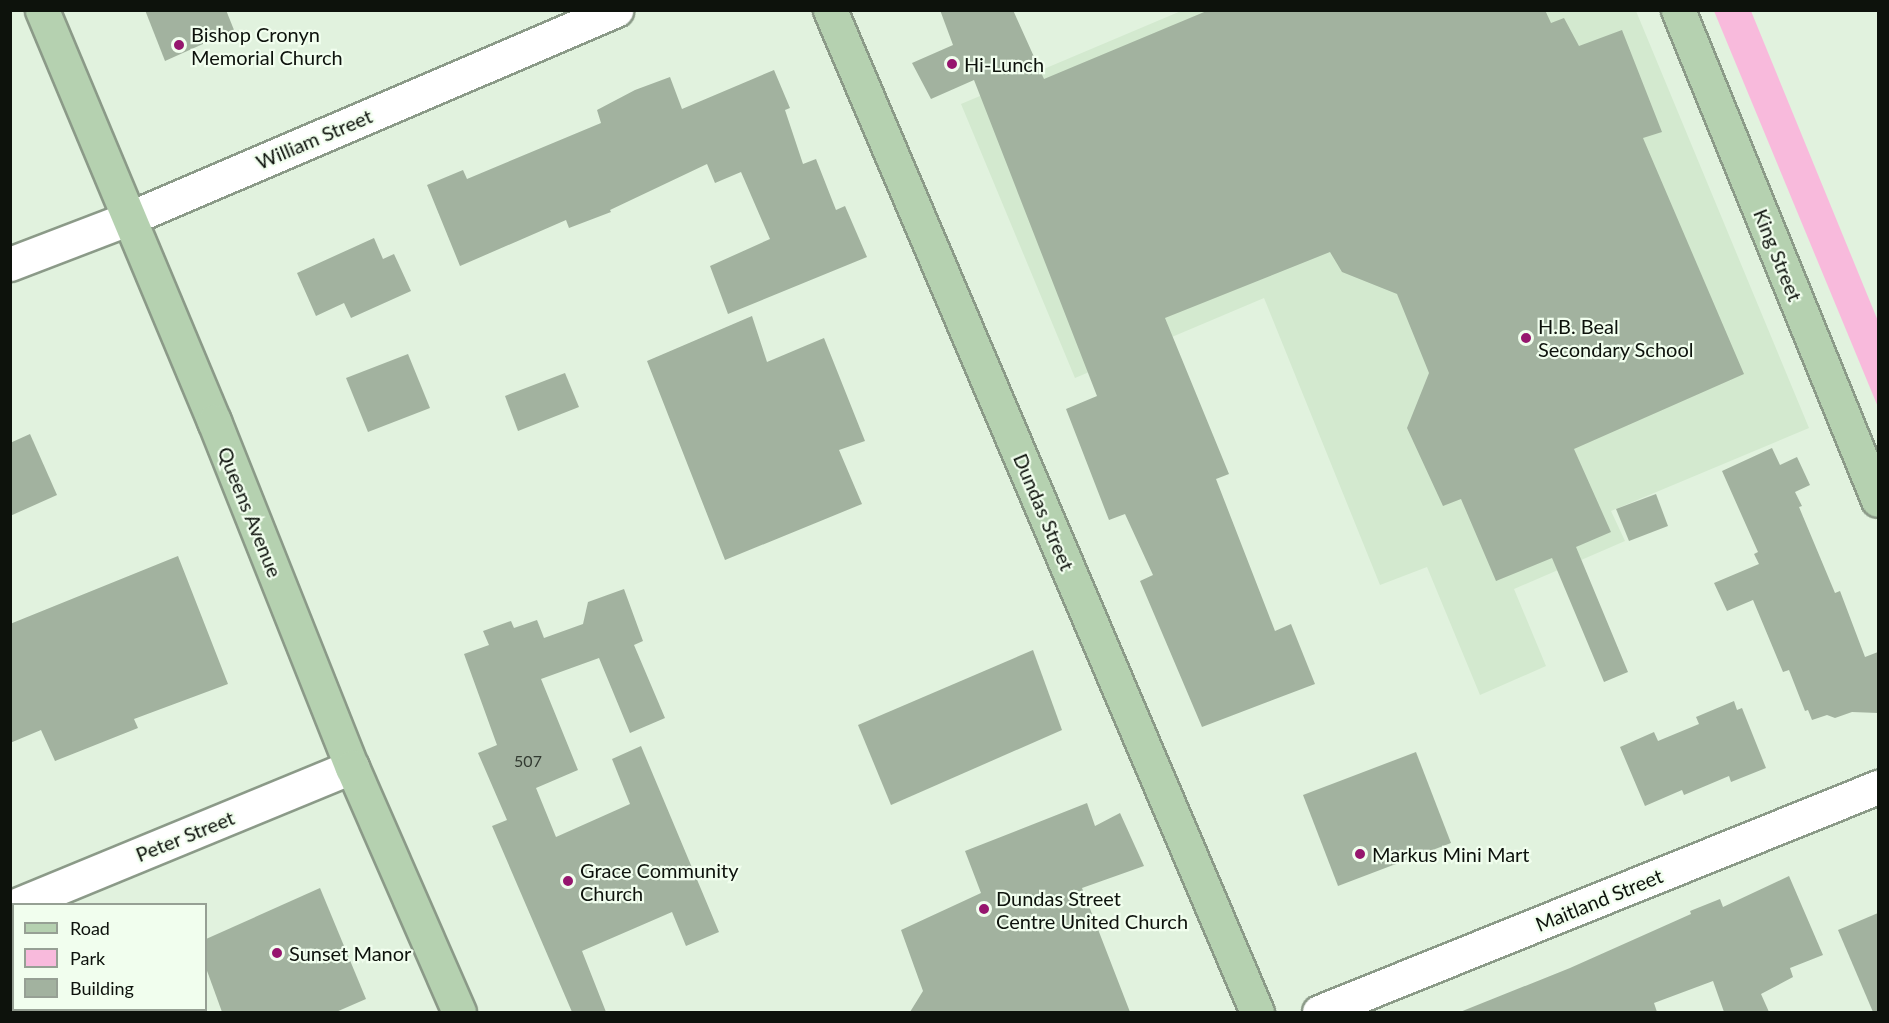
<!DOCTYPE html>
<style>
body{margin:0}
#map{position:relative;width:1889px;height:1023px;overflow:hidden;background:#e1f2de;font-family:Lato,sans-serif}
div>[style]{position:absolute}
.built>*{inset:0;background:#d3e9cf}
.green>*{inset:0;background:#f8badc}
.building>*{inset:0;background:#a2b29f}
.roads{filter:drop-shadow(2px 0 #8b9a88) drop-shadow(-2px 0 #8b9a88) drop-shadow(0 2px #8b9a88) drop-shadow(0 -2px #8b9a88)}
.minor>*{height:33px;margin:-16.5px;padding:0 16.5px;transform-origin:16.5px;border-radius:16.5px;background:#fff}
.major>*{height:33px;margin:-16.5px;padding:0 16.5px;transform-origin:16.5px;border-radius:16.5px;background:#b5d1b0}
.dots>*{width:16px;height:16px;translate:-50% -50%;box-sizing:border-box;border:3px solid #f1feee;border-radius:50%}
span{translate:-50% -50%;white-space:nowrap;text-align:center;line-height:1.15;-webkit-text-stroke:4.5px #f1feee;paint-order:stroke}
.number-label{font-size:16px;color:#323a31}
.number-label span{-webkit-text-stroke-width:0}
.poi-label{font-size:20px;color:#0d120c}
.left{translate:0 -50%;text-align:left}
.street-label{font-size:20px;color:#0d120c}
.frame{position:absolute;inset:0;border:12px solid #0d120c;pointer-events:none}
.legend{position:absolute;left:12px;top:903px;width:195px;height:108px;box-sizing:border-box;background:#f1feee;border:2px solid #96a094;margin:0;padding:8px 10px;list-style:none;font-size:18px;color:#0d120c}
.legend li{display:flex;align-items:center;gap:12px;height:30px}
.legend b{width:30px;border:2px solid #96a094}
</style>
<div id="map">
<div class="built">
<i style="clip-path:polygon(1181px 11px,1636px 11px,1809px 428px,1611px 511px,1625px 541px,1514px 589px,1546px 666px,1480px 695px,1427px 567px,1380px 585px,1264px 298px,1075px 378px,961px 104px)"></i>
</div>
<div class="green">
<i style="clip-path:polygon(1714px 11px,1751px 11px,1878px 321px,1878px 407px)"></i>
</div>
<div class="building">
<i style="clip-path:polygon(145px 10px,226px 10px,234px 30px,165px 61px)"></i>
<i style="clip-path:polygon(940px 10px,1013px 10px,1044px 79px,1209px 10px,1545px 10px,1551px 23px,1564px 18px,1579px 46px,1622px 30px,1662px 132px,1643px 138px,1744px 374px,1574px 449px,1611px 532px,1576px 547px,1628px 672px,1604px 682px,1552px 558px,1496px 581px,1461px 499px,1443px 506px,1407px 428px,1429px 373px,1397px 294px,1342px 272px,1330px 252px,1165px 318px,1229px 474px,1216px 479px,1275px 631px,1291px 624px,1315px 684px,1202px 727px,1140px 581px,1153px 575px,1125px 514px,1109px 520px,1066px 409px,1097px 396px,974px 80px,931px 99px,912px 63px,953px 45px)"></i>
<i style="clip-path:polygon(774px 70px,790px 108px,785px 110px,803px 164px,816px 159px,836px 210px,845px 206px,867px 257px,728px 314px,710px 266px,770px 239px,741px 172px,715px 183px,707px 164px,610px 210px,611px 212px,569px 228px,566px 220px,460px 266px,427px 185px,463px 170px,467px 179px,601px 123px,597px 110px,635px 90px,670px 77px,682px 109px)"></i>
<i style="clip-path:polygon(374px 238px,383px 259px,394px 254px,411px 291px,351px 318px,344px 303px,316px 316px,297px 273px)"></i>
<i style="clip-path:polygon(752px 316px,767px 362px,824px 338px,865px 441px,839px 450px,862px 504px,725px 560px,647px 361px)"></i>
<i style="clip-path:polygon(408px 354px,430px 408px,368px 432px,346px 378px)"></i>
<i style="clip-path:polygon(565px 373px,579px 407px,518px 431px,505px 396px)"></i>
<i style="clip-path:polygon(30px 434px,57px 495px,10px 516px,10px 443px)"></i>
<i style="clip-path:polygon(1772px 448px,1780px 465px,1797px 457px,1810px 485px,1795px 492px,1802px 506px,1799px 507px,1835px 593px,1840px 591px,1865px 657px,1878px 652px,1878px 713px,1852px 712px,1835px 718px,1827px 715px,1812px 720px,1808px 710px,1805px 711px,1789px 670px,1783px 672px,1753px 600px,1727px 611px,1714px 583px,1759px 564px,1754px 554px,1758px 552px,1722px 471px)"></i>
<i style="clip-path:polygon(1656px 494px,1668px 526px,1629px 541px,1616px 509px)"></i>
<i style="clip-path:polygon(178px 556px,228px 684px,134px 719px,138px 728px,55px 761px,41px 730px,10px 743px,10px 624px)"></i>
<i style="clip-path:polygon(624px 589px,643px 641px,634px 645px,665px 718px,630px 733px,599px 658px,541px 679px,578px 770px,536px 788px,556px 837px,630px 804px,612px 759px,641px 746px,719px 932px,686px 946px,672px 912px,582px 951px,606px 1012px,572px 1012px,492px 826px,507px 820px,478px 753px,497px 745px,464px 654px,489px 645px,483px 631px,511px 621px,514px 628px,537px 620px,544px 638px,583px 624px,588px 602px)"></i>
<i style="clip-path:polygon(1033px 650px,1062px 730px,891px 805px,858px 725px)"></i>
<i style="clip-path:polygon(1734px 701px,1737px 710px,1742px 708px,1766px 768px,1731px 782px,1729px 776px,1684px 795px,1682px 790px,1645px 806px,1620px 747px,1654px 732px,1658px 741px,1699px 724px,1696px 717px)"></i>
<i style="clip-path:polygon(1416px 752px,1451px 843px,1338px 886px,1303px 795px)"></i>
<i style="clip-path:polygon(1087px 803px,1095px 826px,1120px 813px,1144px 866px,1082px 888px,1130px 1012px,910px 1012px,923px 991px,901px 930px,981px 893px,965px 851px)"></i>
<i style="clip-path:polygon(1789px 876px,1823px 955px,1790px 968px,1793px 977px,1761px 994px,1769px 1012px,1724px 1012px,1713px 981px,1654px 1003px,1657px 1012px,1460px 1012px,1570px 968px,1691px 914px,1690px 911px,1720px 899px,1723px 907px)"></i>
<i style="clip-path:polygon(320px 888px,366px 999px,336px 1012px,222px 1012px,206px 968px,206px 939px)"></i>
<i style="clip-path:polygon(1878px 913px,1878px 1012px,1873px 1012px,1838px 930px)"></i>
</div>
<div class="roads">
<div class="minor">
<i style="left:10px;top:264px;width:129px;rotate:-21deg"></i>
<i style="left:130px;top:218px;width:529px;rotate:-23.17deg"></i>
<i style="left:19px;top:904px;width:360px;rotate:-22.4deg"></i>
<i style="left:1319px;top:1012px;width:603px;rotate:-21.93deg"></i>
</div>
<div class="major">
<i style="left:42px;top:10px;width:446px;rotate:67.3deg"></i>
<i style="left:214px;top:421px;width:373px;rotate:68.3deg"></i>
<i style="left:352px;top:767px;width:267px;rotate:66.4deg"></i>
<i style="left:830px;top:10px;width:1089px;rotate:66.92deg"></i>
<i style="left:1678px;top:10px;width:529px;rotate:67.8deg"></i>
</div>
</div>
<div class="dots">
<i style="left:179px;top:45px;background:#96166e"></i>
<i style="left:952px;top:64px;background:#96166e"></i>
<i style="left:1526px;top:338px;background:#96166e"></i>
<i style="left:1360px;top:854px;background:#96166e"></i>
<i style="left:568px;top:881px;background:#96166e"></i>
<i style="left:984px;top:909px;background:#96166e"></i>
<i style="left:277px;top:953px;background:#96166e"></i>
</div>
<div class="number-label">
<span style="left:528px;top:761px">507</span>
</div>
<div class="poi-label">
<span class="left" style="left:191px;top:46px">Bishop Cronyn<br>Memorial Church</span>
<span class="left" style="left:964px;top:64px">Hi-Lunch</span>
<span class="left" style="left:1538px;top:338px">H.B. Beal<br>Secondary School</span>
<span class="left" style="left:1372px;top:854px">Markus Mini Mart</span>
<span class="left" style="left:580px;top:882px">Grace Community<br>Church</span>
<span class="left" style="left:996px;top:910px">Dundas Street<br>Centre United Church</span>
<span class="left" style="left:289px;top:953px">Sunset Manor</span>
</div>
<div class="street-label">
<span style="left:314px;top:139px;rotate:-23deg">William Street</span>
<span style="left:1778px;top:255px;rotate:68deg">King Street</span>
<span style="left:250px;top:512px;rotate:68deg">Queens Avenue</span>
<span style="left:1044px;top:512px;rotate:67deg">Dundas Street</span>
<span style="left:185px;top:836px;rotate:-22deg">Peter Street</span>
<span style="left:1599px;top:900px;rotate:-22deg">Maitland Street</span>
</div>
<div class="frame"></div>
<ul class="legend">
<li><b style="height:8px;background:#b5d1b0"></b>Road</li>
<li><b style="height:16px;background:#f8badc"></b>Park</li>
<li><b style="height:16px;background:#a2b29f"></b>Building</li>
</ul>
</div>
